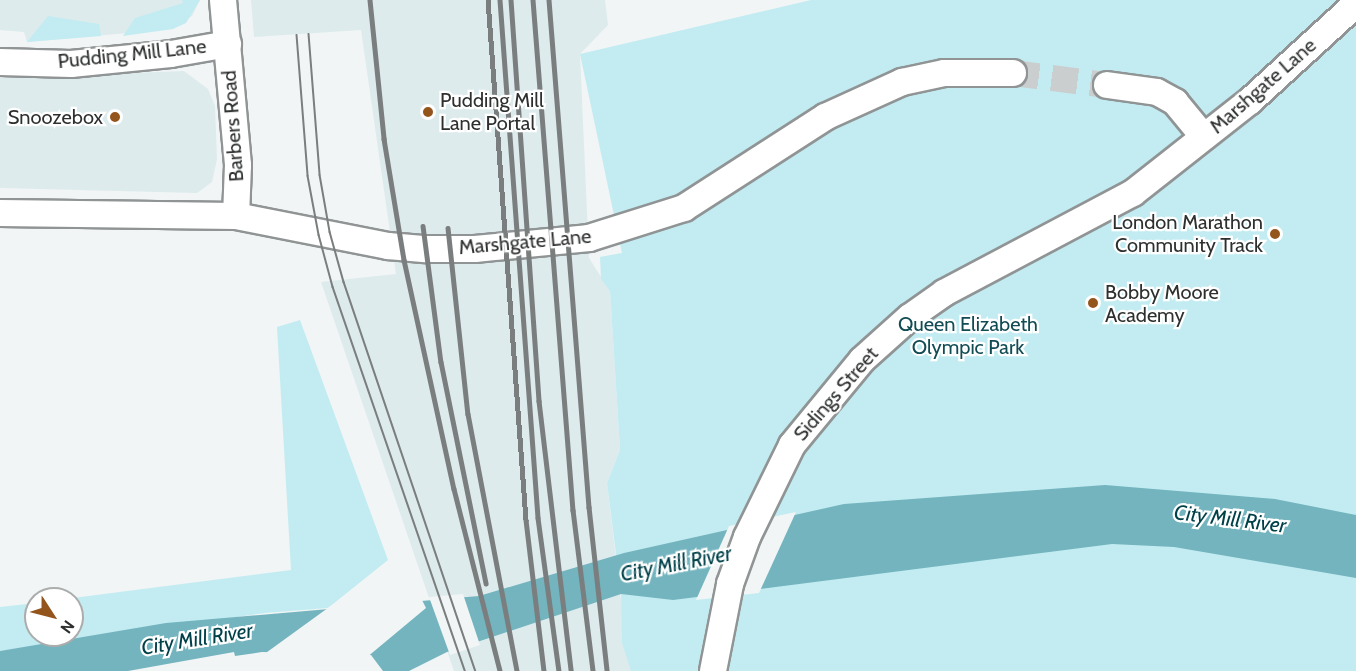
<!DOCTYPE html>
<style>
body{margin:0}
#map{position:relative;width:1356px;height:671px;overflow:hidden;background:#f1f5f5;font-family:Cabin,sans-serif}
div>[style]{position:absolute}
.built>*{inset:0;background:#ddebed}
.green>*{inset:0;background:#c2ecf2}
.water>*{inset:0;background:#73b4be}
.pier>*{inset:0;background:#f1f5f5}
.street-tunnel>*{height:26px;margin-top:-13px;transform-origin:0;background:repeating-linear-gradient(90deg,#cacece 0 26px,transparent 0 39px)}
.roads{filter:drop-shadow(2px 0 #909494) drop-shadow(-2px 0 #909494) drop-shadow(0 2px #909494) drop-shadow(0 -2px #909494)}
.street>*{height:26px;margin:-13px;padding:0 13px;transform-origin:13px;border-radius:13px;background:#fff}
.tram>*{height:1.5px;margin:-0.75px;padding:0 0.75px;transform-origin:0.75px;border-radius:0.75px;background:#7b7e7e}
.rail>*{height:4.5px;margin:-2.25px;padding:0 2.25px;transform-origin:2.25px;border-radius:2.25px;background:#7b7e7e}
.dots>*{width:16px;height:16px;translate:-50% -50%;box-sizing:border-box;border:3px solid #fff;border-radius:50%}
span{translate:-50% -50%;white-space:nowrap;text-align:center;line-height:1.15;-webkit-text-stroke:4.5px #fff;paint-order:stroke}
.street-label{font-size:20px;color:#2e3030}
.poi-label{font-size:20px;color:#2e3030}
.left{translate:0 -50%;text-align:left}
.right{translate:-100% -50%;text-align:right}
.park-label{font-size:20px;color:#114b53}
.water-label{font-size:21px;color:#004149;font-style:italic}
.north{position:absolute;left:24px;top:587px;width:60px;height:60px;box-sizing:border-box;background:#fff;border:2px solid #abacac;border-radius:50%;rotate:126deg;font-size:16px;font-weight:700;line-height:24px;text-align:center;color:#2e3030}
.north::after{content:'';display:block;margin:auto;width:21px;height:27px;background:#94551c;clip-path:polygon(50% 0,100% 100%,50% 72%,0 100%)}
</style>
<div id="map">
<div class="built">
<i style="clip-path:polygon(0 0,200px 0,192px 16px,173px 29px,27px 42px,24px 32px,0 30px)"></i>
<i style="clip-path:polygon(251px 0,605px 0,608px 25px,580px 54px,589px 258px,610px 291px,620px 450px,607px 483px,622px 608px,669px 671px,454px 671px,321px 282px,396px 274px,361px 30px,254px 37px)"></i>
<i style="clip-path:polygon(184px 71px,208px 89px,215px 106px,217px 159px,212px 182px,197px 193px,0 188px,0 78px)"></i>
</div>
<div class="green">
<i style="clip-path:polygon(182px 0,200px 0,186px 23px,173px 29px,123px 36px,135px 18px,183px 3px)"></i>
<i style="clip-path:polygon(811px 0,1356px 0,1356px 671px,631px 671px,622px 643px,621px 594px,607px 483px,620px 450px,610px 291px,601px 279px,600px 257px,622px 253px,580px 54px)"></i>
<i style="clip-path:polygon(48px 16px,99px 24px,101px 36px,27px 42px)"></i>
<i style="clip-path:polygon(300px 320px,388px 560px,328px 608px,265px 613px,0 651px,0 607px,36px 603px,36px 635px,72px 635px,72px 599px,65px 599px,291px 570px,277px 327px)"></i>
</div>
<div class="water">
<i style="clip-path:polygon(1105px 485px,1275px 499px,1356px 515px,1356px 578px,1174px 547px,1112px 544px,673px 600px,621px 594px,447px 652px,409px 671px,383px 671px,371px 655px,262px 652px,235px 656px,234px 652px,128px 671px,0 671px,0 651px,166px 623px,479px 596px,624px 553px,844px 504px)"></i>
</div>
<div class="pier">
<i style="clip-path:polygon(796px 512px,759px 593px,696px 600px,729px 526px)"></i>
<i style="clip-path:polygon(463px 594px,480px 645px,450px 655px,429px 597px)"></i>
<i style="clip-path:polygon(421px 598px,426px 608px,366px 658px,263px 655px,332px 605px)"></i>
</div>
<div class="street-tunnel">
<i style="left:1013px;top:73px;width:95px;rotate:7.3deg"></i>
</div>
<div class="roads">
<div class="street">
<i style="left:223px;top:0;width:166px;rotate:84.8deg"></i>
<i style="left:238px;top:165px;width:51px;rotate:92.2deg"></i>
<i style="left:0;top:62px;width:71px;rotate:1.6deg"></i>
<i style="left:71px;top:64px;width:100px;rotate:-5.7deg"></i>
<i style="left:171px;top:54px;width:58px;rotate:-10deg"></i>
<i style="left:1107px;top:85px;width:50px;rotate:8deg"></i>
<i style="left:1157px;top:92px;width:21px;rotate:29deg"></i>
<i style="left:1175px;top:102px;width:45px;rotate:50.4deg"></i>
<i style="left:0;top:213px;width:236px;rotate:0.7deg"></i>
<i style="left:236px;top:216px;width:155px;rotate:11.2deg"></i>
<i style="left:388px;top:246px;width:38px;rotate:5deg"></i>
<i style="left:426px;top:249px;width:49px"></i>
<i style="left:475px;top:249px;width:115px;rotate:-5.5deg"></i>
<i style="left:589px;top:238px;width:100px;rotate:-17.5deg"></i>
<i style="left:684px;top:208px;width:168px;rotate:-32.8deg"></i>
<i style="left:825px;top:117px;width:85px;rotate:-24.4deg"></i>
<i style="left:902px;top:82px;width:43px;rotate:-12.1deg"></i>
<i style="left:944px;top:73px;width:69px"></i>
<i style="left:713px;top:671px;width:89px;rotate:-78.9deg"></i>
<i style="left:730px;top:584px;width:50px;rotate:-70.1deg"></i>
<i style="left:747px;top:537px;width:102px;rotate:-63.9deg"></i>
<i style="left:792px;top:445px;width:110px;rotate:-50.5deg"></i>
<i style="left:862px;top:360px;width:64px;rotate:-41.9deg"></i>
<i style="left:910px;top:317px;width:42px;rotate:-35.2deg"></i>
<i style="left:944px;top:293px;width:214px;rotate:-27.9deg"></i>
<i style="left:1133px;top:193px;width:149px;rotate:-38.2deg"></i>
<i style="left:1250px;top:101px;width:144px;rotate:-42.5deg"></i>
</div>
</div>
<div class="tram">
<i style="left:309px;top:34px;width:141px;rotate:85.5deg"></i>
<i style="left:320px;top:175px;width:58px;rotate:80deg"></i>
<i style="left:330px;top:232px;width:52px;rotate:74.4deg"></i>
<i style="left:344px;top:282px;width:411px;rotate:71.3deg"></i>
<i style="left:297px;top:35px;width:141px;rotate:85.5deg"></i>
<i style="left:308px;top:176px;width:60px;rotate:79.4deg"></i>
<i style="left:319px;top:235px;width:54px;rotate:74.9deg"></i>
<i style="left:333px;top:287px;width:406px;rotate:71deg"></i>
</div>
<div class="rail">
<i style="left:370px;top:0;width:140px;rotate:84.2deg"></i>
<i style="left:384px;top:139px;width:123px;rotate:80.6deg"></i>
<i style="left:404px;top:260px;width:234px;rotate:77.7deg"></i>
<i style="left:454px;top:489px;width:188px;rotate:75.8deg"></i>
<i style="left:488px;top:0;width:521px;rotate:85.82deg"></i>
<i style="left:526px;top:520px;width:152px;rotate:83.2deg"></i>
<i style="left:500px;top:0;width:519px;rotate:85.8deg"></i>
<i style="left:538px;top:518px;width:154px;rotate:82.2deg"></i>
<i style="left:511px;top:0;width:402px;rotate:86deg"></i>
<i style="left:539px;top:401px;width:272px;rotate:83.2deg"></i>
<i style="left:533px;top:0;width:512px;rotate:85.52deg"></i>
<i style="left:573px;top:510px;width:162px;rotate:82.9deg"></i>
<i style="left:549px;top:0;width:509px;rotate:85.49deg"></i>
<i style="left:589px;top:507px;width:165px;rotate:83.7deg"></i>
<i style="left:423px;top:226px;width:137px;rotate:82.5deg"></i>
<i style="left:441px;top:362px;width:226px;rotate:78.5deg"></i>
<i style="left:448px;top:228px;width:187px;rotate:83.9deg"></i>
<i style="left:468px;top:414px;width:262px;rotate:79.2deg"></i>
</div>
<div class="dots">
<i style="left:428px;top:112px;background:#94551c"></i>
<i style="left:115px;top:117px;background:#94551c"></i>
<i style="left:1275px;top:234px;background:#94551c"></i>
<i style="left:1093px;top:303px;background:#94551c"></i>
</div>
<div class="street-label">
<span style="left:132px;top:54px;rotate:-6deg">Pudding Mill Lane</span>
<span style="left:1263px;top:86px;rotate:-41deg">Marshgate Lane</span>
<span style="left:233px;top:126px;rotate:-94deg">Barbers Road</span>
<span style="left:525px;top:242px;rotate:-5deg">Marshgate Lane</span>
<span style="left:836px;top:394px;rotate:-49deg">Sidings Street</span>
</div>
<div class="poi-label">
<span class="left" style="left:440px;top:112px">Pudding Mill<br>Lane Portal</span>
<span class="right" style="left:103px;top:117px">Snoozebox</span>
<span class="right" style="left:1263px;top:234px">London Marathon<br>Community Track</span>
<span class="left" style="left:1105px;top:304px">Bobby Moore<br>Academy</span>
</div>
<div class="park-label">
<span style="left:968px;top:336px">Queen Elizabeth<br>Olympic Park</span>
</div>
<div class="water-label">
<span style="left:1230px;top:519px;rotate:7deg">City Mill River</span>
<span style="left:676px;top:564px;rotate:-11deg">City Mill River</span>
<span style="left:197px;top:639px;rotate:-9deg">City Mill River</span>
</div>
<div class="north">N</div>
</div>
